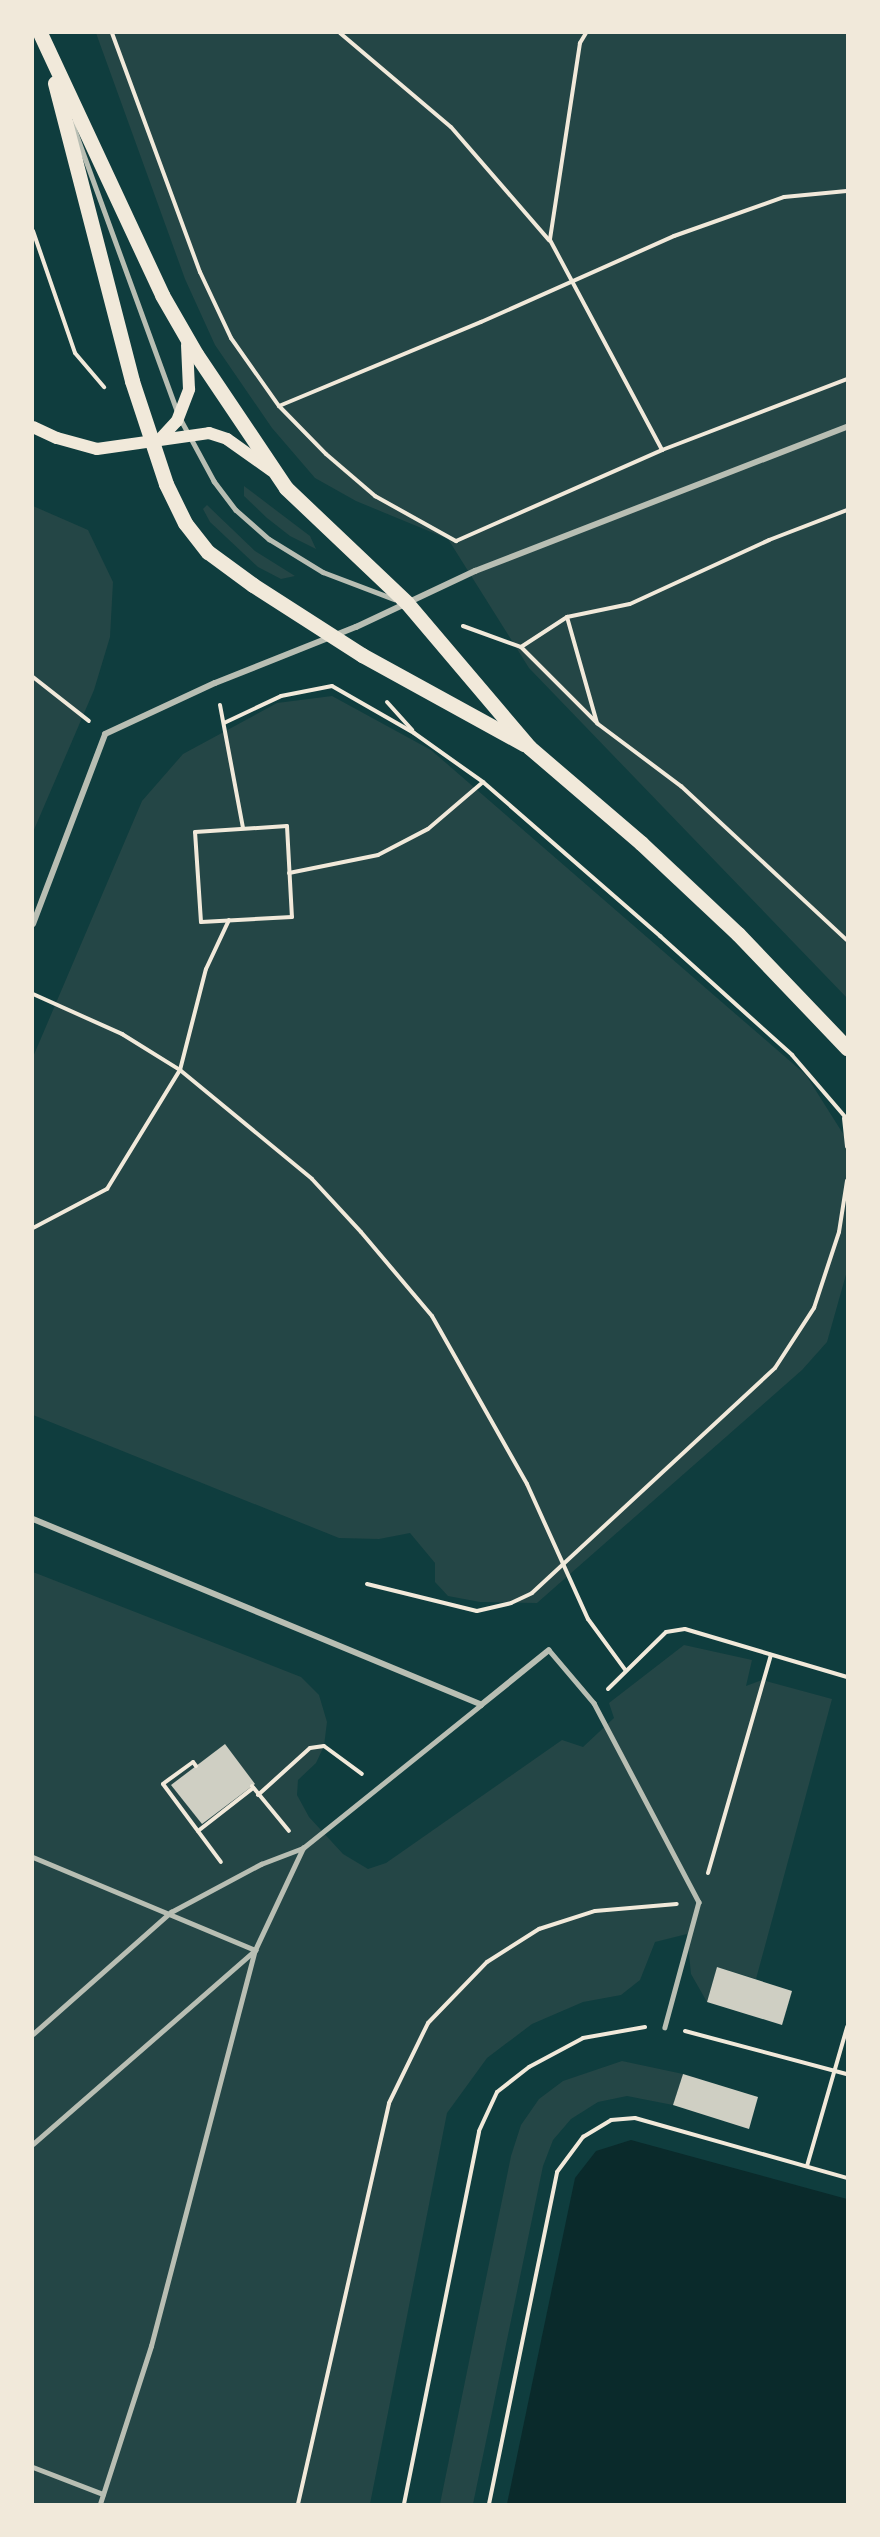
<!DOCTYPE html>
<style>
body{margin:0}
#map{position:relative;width:880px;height:2537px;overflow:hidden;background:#0f3d3e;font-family:"Titillium Web",sans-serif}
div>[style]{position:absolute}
.green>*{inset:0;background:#244646}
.water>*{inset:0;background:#0a2a2b}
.building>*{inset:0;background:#cfcfc3}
.path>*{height:4px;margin:-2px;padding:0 2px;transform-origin:2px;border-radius:2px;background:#f1e9da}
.service>*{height:4.5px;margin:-2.25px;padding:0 2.25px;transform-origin:2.25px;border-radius:2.25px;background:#b8beb3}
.minor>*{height:6px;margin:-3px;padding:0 3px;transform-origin:3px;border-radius:3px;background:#b8beb3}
.secondary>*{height:12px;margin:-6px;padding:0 6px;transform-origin:6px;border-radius:6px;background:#f1e9da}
.primary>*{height:15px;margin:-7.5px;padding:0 7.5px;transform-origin:7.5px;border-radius:7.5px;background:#f1e9da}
span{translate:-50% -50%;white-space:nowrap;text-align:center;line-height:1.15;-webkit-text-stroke:5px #f1e9da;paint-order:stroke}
.frame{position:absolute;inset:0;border:34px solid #f1e9da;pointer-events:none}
</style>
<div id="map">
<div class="green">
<i style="clip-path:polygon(96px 33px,847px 33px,847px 998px,529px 668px,448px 539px,356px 501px,315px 478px,272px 428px,215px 345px,185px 279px)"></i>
<i style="clip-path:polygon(244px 486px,310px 536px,316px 549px,290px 536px,267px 518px,244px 496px)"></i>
<i style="clip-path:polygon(207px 505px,255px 551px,295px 576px,281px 579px,258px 567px,210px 522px,203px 509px)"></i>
<i style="clip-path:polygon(33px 506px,88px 530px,113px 582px,110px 637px,94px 690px,33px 832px)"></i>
<i style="clip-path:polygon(332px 696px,431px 750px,806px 1075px,847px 1140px,847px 1271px,827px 1342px,802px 1370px,537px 1603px,480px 1602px,448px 1596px,435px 1582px,435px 1563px,410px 1533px,379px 1539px,339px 1538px,33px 1415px,33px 1057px,142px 801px,183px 754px,277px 703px)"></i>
<i style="clip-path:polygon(33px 1572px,301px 1677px,319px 1695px,327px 1722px,324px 1746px,316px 1763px,298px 1780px,297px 1795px,309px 1817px,343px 1854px,368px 1869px,386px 1863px,562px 1740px,583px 1747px,614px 1718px,609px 1703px,684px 1645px,752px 1660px,746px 1686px,762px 1680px,832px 1699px,756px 1979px,717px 1967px,707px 2002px,691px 1974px,687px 1934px,655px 1942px,640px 1980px,621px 1995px,583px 2002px,532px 2024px,487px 2058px,447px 2113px,370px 2504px,33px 2504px)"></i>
<i style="clip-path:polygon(622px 2061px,683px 2074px,673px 2105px,627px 2096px,598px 2102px,571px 2119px,553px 2140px,543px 2166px,473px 2504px,440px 2504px,511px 2156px,521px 2125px,539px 2099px,563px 2081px)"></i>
</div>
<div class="water">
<i style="clip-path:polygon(631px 2140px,847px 2199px,847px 2504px,507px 2504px,575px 2178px,596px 2151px)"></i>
</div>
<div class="building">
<i style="clip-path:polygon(225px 1744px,255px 1784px,202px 1824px,171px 1785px)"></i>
<i style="clip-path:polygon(717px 1967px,792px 1991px,782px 2025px,707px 2002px)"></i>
<i style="clip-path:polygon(683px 2074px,758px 2097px,749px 2129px,673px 2105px)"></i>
</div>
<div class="path">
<i style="left:112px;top:33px;width:255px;rotate:69.8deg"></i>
<i style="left:200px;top:272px;width:73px;rotate:64.8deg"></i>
<i style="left:231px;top:338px;width:83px;rotate:54.8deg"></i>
<i style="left:279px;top:406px;width:67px;rotate:45.6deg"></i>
<i style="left:326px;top:454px;width:65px;rotate:40.6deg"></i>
<i style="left:375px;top:496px;width:93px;rotate:29.1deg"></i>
<i style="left:456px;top:541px;width:225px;rotate:-23.8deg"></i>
<i style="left:662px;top:450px;width:198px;rotate:-21deg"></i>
<i style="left:340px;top:33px;width:145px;rotate:40.3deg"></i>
<i style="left:451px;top:127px;width:150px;rotate:49.1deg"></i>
<i style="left:586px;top:33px;width:12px;rotate:121deg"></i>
<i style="left:580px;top:43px;width:199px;rotate:98.7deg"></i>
<i style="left:550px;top:240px;width:238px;rotate:61.9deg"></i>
<i style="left:33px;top:231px;width:129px;rotate:71deg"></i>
<i style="left:75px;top:353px;width:45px;rotate:49.5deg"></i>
<i style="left:279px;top:406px;width:219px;rotate:-22.6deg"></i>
<i style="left:481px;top:322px;width:211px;rotate:-24deg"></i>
<i style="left:674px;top:236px;width:117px;rotate:-19.5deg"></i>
<i style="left:784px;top:197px;width:63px;rotate:-5.4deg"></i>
<i style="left:567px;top:617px;width:110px;rotate:74.2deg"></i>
<i style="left:463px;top:626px;width:62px;rotate:19.9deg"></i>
<i style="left:521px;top:647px;width:109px;rotate:45deg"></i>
<i style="left:598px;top:724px;width:104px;rotate:36.8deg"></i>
<i style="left:681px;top:786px;width:226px;rotate:42.9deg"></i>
<i style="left:521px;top:647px;width:55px;rotate:-33.1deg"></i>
<i style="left:567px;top:617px;width:64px;rotate:-11.7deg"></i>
<i style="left:630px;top:604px;width:153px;rotate:-24.7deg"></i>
<i style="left:769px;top:540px;width:84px;rotate:-21deg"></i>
<i style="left:33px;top:677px;width:71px;rotate:38.2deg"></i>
<i style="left:387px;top:702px;width:38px;rotate:48deg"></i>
<i style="left:220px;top:705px;width:125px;rotate:79.4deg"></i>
<i style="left:224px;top:723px;width:63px;rotate:-25.3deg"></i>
<i style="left:281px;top:696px;width:52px;rotate:-11.1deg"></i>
<i style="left:332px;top:686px;width:95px;rotate:29.8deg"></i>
<i style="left:414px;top:733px;width:85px;rotate:35.4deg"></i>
<i style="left:483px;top:782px;width:235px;rotate:41deg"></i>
<i style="left:660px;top:936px;width:178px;rotate:42deg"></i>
<i style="left:792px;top:1055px;width:84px;rotate:49.3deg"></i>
<i style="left:287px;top:826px;width:91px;rotate:86.9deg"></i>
<i style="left:292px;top:917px;width:91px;rotate:176.9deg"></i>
<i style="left:201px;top:922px;width:90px;rotate:-93.8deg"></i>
<i style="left:195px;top:832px;width:92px;rotate:-3.7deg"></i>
<i style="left:289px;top:873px;width:91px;rotate:-11.4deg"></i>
<i style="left:378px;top:855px;width:56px;rotate:-27.5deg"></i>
<i style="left:428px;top:829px;width:72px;rotate:-40.5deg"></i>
<i style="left:33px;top:994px;width:98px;rotate:24.2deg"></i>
<i style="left:122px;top:1034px;width:68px;rotate:31.8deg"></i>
<i style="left:180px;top:1070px;width:171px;rotate:39.5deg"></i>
<i style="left:312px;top:1179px;width:72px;rotate:47.2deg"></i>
<i style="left:361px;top:1232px;width:110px;rotate:49.8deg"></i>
<i style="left:432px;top:1316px;width:193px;rotate:60.5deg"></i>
<i style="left:527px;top:1484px;width:148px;rotate:65.7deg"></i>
<i style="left:588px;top:1619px;width:64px;rotate:53.8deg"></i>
<i style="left:844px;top:1118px;width:29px;rotate:84deg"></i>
<i style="left:33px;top:1228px;width:84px;rotate:-27.8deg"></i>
<i style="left:107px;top:1189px;width:140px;rotate:-58.5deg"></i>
<i style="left:180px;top:1070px;width:104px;rotate:-75.6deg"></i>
<i style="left:206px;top:969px;width:54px;rotate:-64.9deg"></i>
<i style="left:367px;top:1584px;width:113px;rotate:13.8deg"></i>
<i style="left:477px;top:1611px;width:35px;rotate:-13deg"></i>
<i style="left:511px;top:1603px;width:23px;rotate:-25deg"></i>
<i style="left:532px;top:1593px;width:331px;rotate:-42.8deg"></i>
<i style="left:775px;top:1368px;width:72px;rotate:-57deg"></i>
<i style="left:814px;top:1308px;width:80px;rotate:-71.8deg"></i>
<i style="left:839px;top:1232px;width:52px;rotate:-81.1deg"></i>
<i style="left:608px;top:1689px;width:81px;rotate:-44.5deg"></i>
<i style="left:666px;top:1632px;width:19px;rotate:-9deg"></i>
<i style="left:685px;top:1629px;width:169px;rotate:16.5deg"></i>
<i style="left:196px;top:1766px;width:5px;rotate:-127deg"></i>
<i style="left:193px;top:1762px;width:37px;rotate:144deg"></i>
<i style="left:163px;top:1784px;width:97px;rotate:53.4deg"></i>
<i style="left:252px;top:1786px;width:58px;rotate:50.6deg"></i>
<i style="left:258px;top:1795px;width:70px;rotate:-42.1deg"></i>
<i style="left:310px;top:1748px;width:14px;rotate:-8deg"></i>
<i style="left:324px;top:1746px;width:47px;rotate:36.4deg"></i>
<i style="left:198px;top:1831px;width:70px;rotate:-38deg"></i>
<i style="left:708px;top:1873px;width:227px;rotate:-73.9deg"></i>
<i style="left:685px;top:2031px;width:168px;rotate:14.9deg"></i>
<i style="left:807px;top:2166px;width:145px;rotate:-73.9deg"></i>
<i style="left:298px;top:2504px;width:411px;rotate:-77.2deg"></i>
<i style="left:389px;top:2103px;width:89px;rotate:-64deg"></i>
<i style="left:428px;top:2023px;width:85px;rotate:-46deg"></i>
<i style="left:487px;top:1962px;width:62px;rotate:-32.4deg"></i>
<i style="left:539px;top:1929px;width:59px;rotate:-17.8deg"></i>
<i style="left:595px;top:1911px;width:82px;rotate:-4.9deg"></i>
<i style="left:404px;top:2504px;width:380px;rotate:-78.6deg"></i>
<i style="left:479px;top:2131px;width:43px;rotate:-65.2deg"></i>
<i style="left:497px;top:2092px;width:41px;rotate:-38deg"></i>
<i style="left:529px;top:2067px;width:61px;rotate:-28.2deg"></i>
<i style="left:583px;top:2038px;width:63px;rotate:-10.1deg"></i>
<i style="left:489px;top:2504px;width:339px;rotate:-78.4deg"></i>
<i style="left:557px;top:2172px;width:44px;rotate:-53.4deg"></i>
<i style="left:583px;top:2137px;width:33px;rotate:-31deg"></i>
<i style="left:611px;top:2120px;width:24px;rotate:-5deg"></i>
<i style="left:635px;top:2118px;width:220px;rotate:15.8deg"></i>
</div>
<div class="service">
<i style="left:72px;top:122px;width:307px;rotate:70deg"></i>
<i style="left:180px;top:418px;width:72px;rotate:61.6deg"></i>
<i style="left:214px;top:481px;width:36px;rotate:53deg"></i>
<i style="left:236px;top:510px;width:44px;rotate:41.3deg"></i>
<i style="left:269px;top:539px;width:63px;rotate:31.4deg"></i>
<i style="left:323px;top:572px;width:76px;rotate:20.8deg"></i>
<i style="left:549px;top:1650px;width:70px;rotate:49.7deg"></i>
<i style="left:594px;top:1703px;width:225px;rotate:62.2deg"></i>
<i style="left:699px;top:1902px;width:130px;rotate:105.2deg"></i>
<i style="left:33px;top:1857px;width:241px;rotate:22.7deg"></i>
<i style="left:33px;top:2034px;width:184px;rotate:-41.5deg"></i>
<i style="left:171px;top:1912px;width:102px;rotate:-28.1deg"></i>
<i style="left:261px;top:1864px;width:45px;rotate:-20.9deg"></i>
<i style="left:303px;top:1848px;width:228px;rotate:-38.8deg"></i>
<i style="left:33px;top:2144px;width:295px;rotate:-41.1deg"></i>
<i style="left:33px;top:2467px;width:75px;rotate:21.1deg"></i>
<i style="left:100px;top:2504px;width:166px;rotate:-72.1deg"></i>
<i style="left:151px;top:2346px;width:409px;rotate:-75.3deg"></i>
<i style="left:255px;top:1950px;width:113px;rotate:-64.8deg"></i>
</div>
<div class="minor">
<i style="left:33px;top:924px;width:203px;rotate:-69.2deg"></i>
<i style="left:105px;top:734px;width:121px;rotate:-24.9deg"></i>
<i style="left:215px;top:683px;width:152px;rotate:-21.7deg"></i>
<i style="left:356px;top:627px;width:132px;rotate:-25.2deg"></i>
<i style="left:475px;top:571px;width:399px;rotate:-21.2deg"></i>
<i style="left:33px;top:1519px;width:485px;rotate:22.5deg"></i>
<i style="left:481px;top:1705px;width:87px;rotate:-39deg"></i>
</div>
<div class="secondary">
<i style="left:33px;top:427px;width:26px;rotate:25deg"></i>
<i style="left:57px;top:438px;width:41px;rotate:15.4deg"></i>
<i style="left:97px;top:449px;width:113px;rotate:-8.1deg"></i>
<i style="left:209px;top:433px;width:19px;rotate:18deg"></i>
<i style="left:227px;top:439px;width:55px;rotate:35.4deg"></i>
<i style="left:161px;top:438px;width:23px;rotate:-47deg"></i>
<i style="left:177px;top:421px;width:34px;rotate:-69deg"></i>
<i style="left:189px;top:389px;width:44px;rotate:-92.6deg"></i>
</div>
<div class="primary">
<i style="left:40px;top:33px;width:289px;rotate:65deg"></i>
<i style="left:162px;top:295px;width:68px;rotate:60deg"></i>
<i style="left:196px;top:354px;width:161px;rotate:56.1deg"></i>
<i style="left:286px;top:488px;width:167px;rotate:43.5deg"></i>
<i style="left:407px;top:603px;width:189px;rotate:49.7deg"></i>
<i style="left:529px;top:747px;width:148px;rotate:40.6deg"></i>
<i style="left:641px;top:843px;width:133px;rotate:43.2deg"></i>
<i style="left:738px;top:934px;width:158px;rotate:46.3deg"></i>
<i style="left:55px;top:83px;width:308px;rotate:75.5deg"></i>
<i style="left:132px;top:381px;width:108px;rotate:71.7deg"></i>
<i style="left:166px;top:484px;width:43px;rotate:64deg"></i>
<i style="left:185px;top:523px;width:37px;rotate:52deg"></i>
<i style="left:208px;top:552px;width:56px;rotate:36.3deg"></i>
<i style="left:253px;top:585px;width:130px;rotate:32.7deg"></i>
<i style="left:362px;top:655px;width:185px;rotate:28.8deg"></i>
</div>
<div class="frame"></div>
</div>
